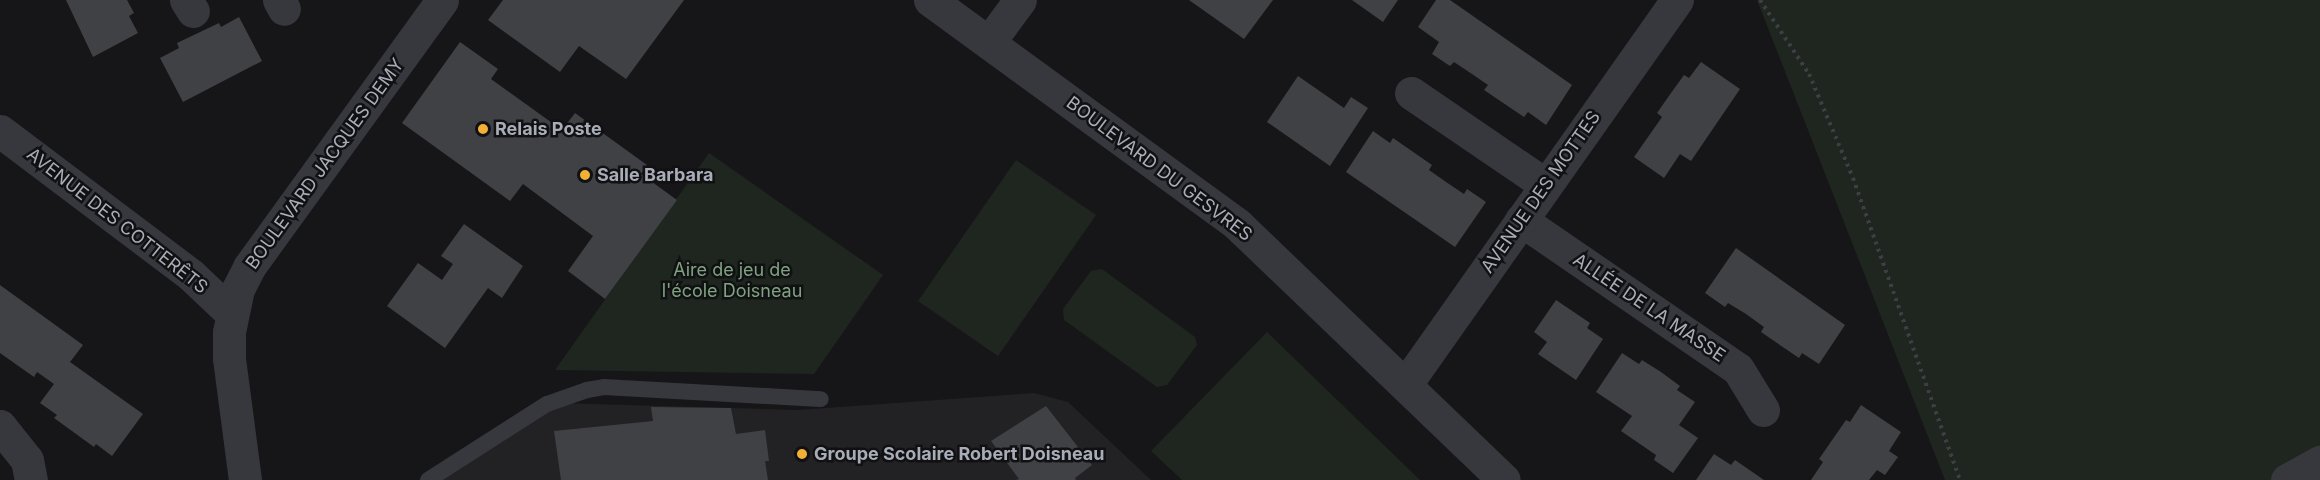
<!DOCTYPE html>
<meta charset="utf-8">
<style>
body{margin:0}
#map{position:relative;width:2320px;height:480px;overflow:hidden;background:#161618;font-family:Inter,sans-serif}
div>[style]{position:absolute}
.built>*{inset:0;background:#222225}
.green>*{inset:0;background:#1e261f}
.building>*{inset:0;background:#404145}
.path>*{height:4px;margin-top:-2px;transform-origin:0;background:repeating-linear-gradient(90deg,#3d3f44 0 3px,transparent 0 7.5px)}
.service>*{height:16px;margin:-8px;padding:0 8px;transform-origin:8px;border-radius:8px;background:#37383d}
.minor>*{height:33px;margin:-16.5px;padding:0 16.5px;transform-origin:16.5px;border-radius:16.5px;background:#37383d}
.tertiary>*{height:33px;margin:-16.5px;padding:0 16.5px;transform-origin:16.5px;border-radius:16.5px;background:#37383d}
.dots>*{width:16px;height:16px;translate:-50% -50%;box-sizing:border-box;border:3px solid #111113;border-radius:50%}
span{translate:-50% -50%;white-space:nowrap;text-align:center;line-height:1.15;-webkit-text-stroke:5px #111113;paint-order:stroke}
.poi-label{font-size:18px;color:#a8adb8;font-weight:700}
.left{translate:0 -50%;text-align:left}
.street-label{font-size:18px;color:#a8adb8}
.park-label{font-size:18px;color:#7fa381}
</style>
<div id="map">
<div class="built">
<i style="clip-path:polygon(1034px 393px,1068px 402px,1151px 480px,440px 480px,559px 403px,798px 410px)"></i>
</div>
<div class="green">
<i style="clip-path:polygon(1757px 0,2320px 0,2320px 480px,1945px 480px)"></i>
<i style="clip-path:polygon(709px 153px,883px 275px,814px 374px,555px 370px)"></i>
<i style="clip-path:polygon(1016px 160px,1096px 215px,998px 356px,918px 301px)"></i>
<i style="clip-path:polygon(1102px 269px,1195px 337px,1197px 345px,1167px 385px,1157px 387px,1064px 320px,1063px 309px,1091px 271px)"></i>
<i style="clip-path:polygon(1267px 332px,1420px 480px,1182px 480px,1151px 451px)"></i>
</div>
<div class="building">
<i style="clip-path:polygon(66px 0,127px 0,134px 13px,129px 16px,138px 33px,93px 57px)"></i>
<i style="clip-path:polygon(503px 0,684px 0,626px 79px,579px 46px,560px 72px,488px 20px)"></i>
<i style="clip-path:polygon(1189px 0,1273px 0,1244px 39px)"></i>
<i style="clip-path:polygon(1352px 0,1398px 0,1383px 22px)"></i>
<i style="clip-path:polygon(1436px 0,1450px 0,1572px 85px,1546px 125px,1528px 112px,1524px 117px,1484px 90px,1488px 85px,1472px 74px,1454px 62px,1450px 66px,1432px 54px,1439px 42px,1418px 27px)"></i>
<i style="clip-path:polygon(239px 17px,262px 61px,183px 102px,160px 58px,179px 48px,177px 43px,219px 23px,221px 27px)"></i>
<i style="clip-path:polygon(460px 42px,498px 69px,491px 79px,562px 130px,575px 113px,647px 165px,641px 174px,677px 200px,605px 299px,568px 271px,593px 236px,523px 184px,510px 201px,402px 123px)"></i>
<i style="clip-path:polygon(1701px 62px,1740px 89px,1691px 161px,1680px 154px,1664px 178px,1634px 157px,1662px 117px,1657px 113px,1671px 93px,1684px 75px,1689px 78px)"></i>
<i style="clip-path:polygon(1298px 76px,1344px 108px,1351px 97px,1368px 108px,1330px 166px,1267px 122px)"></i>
<i style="clip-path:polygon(1373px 131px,1390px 143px,1393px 138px,1432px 165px,1429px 170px,1446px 182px,1464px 194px,1467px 189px,1486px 202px,1455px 247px,1346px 172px)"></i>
<i style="clip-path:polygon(464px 224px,523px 266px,502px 298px,488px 288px,445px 348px,387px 306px,418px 263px,442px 280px,453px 264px,441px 256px)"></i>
<i style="clip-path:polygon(1736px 248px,1845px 325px,1819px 364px,1802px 353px,1799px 358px,1761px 332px,1764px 327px,1746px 314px,1728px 303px,1725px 307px,1705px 293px)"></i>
<i style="clip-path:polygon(0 285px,83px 345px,70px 362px,143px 414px,112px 456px,96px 444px,94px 447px,54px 418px,57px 415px,40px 403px,54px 384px,37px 372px,34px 377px,0 353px)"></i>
<i style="clip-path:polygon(1556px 300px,1590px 323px,1587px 328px,1603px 339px,1576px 380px,1538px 354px,1547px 342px,1534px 332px)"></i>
<i style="clip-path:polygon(1622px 353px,1639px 364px,1642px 360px,1661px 372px,1680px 386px,1677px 390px,1695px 402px,1679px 425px,1698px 438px,1673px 473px,1654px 460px,1656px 455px,1621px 431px,1632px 416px,1596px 392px)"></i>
<i style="clip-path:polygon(1861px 405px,1901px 432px,1889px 451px,1898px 457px,1885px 475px,1877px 470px,1869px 480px,1811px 480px,1823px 462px,1819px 459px,1846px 420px,1850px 422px)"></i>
<i style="clip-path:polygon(1046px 406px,1092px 465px,1075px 478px,1076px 480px,1016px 480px,1019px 479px,991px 441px)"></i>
<i style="clip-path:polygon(651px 407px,731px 408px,736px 434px,765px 430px,769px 461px,765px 461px,768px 480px,561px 480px,554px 431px,653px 421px)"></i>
<i style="clip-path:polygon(1714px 454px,1731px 465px,1735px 460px,1764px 480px,1696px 480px)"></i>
</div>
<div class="path">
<i style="left:1760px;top:0;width:89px;rotate:56.5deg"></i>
<i style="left:1809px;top:74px;width:113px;rotate:67.1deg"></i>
<i style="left:1853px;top:178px;width:320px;rotate:70.5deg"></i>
</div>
<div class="service">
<i style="left:428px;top:480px;width:141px;rotate:-32.6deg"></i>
<i style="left:547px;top:404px;width:42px;rotate:-19.3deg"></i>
<i style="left:587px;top:390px;width:17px;rotate:-10deg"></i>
<i style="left:604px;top:387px;width:217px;rotate:3.2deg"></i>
</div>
<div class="minor">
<i style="left:186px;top:0;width:13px;rotate:58deg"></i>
<i style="left:279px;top:0;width:10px;rotate:61deg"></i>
<i style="left:989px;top:42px;width:52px;rotate:-53.6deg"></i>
<i style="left:1411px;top:93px;width:163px;rotate:34.3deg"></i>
<i style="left:0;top:131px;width:239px;rotate:37deg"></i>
<i style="left:191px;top:275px;width:55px;rotate:43.5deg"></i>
<i style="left:1521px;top:220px;width:263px;rotate:34.5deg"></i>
<i style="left:1738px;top:369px;width:48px;rotate:58.6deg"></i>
<i style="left:1406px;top:384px;width:470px;rotate:-54.8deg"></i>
<i style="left:0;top:426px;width:43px;rotate:51.5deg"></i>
<i style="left:27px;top:460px;width:20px;rotate:79deg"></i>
<i style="left:245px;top:480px;width:123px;rotate:-97.5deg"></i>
<i style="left:229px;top:358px;width:26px;rotate:-90deg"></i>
<i style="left:229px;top:332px;width:44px;rotate:-78.2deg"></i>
<i style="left:238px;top:289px;width:25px;rotate:-63deg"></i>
<i style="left:249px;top:267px;width:329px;rotate:-54.1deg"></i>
<i style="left:2287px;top:480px;width:38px;rotate:-29deg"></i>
</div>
<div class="tertiary">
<i style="left:930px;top:0;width:381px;rotate:36.1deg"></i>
<i style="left:1238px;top:225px;width:368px;rotate:43.8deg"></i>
</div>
<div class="dots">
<i style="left:483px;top:129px;background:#f2b134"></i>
<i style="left:585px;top:175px;background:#f2b134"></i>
<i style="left:802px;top:454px;background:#f2b134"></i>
</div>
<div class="poi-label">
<span class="left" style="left:495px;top:129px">Relais Poste</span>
<span class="left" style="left:597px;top:175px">Salle Barbara</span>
<span class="left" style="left:814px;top:454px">Groupe Scolaire Robert Doisneau</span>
</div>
<div class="street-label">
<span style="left:325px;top:164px;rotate:-54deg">BOULEVARD JACQUES DEMY</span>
<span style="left:1159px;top:169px;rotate:37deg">BOULEVARD DU GESVRES</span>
<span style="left:1541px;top:192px;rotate:-55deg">AVENUE DES MOTTES</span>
<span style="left:117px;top:221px;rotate:38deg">AVENUE DES COTTERÊTS</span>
<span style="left:1649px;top:308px;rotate:34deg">ALLÉE DE LA MASSE</span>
</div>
<div class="park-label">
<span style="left:732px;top:281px">Aire de jeu de<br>l'école Doisneau</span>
</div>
</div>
